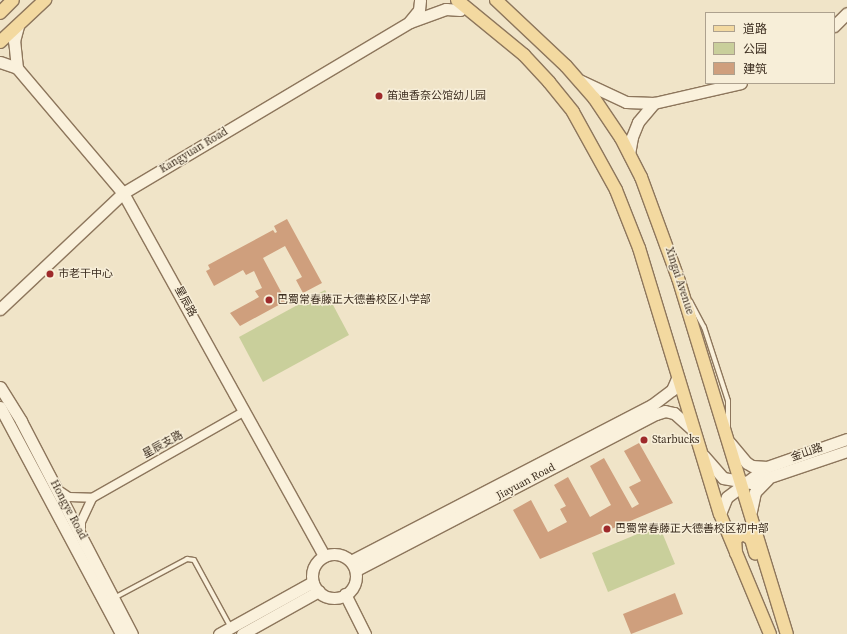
<!DOCTYPE html>
<meta charset="utf-8">
<style>
body{margin:0}
#map{position:relative;width:847px;height:634px;overflow:hidden;background:#f0e4c8;font-family:"Source Serif 4","Noto Sans SC",serif}
div>[style]{position:absolute}
.green>*{inset:0;background:#c9cf9b}
.building>*{inset:0;background:#cf9f7d}
.roads{filter:drop-shadow(1px 0 #8d765c) drop-shadow(-1px 0 #8d765c) drop-shadow(0 1px #8d765c) drop-shadow(0 -1px #8d765c)}
.lane>*{height:4px;margin:-2px;padding:0 2px;transform-origin:2px;border-radius:2px;background:#faf1dc}
.street>*{height:8px;margin:-4px;padding:0 4px;transform-origin:4px;border-radius:4px;background:#faf1dc}
.secondary>*{height:11px;margin:-5.5px;padding:0 5.5px;transform-origin:5.5px;border-radius:5.5px;background:#faf1dc}
.secondary>.ring{margin:-5.5px;padding:0;box-sizing:content-box;background:none;border:11px solid #faf1dc;border-radius:50%}
.primary>*{height:12px;margin:-6px;padding:0 6px;transform-origin:6px;border-radius:6px;background:#f3d9a0}
.dots>*{width:11px;height:11px;translate:-50% -50%;box-sizing:border-box;border:2px solid #f7eed8;border-radius:50%}
span{translate:-50% -50%;white-space:nowrap;text-align:center;line-height:1.15;-webkit-text-stroke:3px #f7eed8;paint-order:stroke}
.poi-label{font-size:11px;color:#3d2e20}
.left{translate:0 -50%;text-align:left}
.street-label{font-size:11px;color:#3d2e20}
.legend{position:absolute;left:705px;top:12px;width:130px;height:72px;box-sizing:border-box;background:#f7eed8;border:1px solid #ada18e;margin:0;padding:5px 7px;list-style:none;font-size:12px;color:#3d2e20}
.legend li{display:flex;align-items:center;gap:8px;height:20px}
.legend b{width:20px;border:1px solid #ada18e}
</style>
<div id="map">
<div class="green">
<i style="clip-path:polygon(325px 290px,349px 335px,263px 382px,239px 337px)"></i>
<i style="clip-path:polygon(659px 525px,675px 564px,608px 592px,592px 553px)"></i>
</div>
<div class="building">
<i style="clip-path:polygon(287px 219px,322px 283px,303px 293px,296px 280px,302px 277px,285px 246px,263px 258px,286px 301px,240px 326px,230px 313px,259px 297px,255px 291px,262px 288px,254px 271px,246px 275px,243px 270px,214px 286px,206px 271px,210px 269px,208px 265px,273px 230px,275px 233px,277px 232px,274px 226px)"></i>
<i style="clip-path:polygon(639px 443px,673px 503px,540px 559px,513px 510px,531px 500px,548px 532px,567px 522px,560px 509px,566px 506px,554px 485px,568px 477px,590px 517px,611px 505px,590px 466px,604px 458px,632px 508px,639px 504px,629px 487px,641px 481px,624px 451px)"></i>
<i style="clip-path:polygon(675px 593px,683px 614px,631px 634px,623px 614px)"></i>
</div>
<div class="roads">
<div class="lane">
<i style="left:690px;top:301px;width:30px;rotate:62deg"></i>
<i style="left:704px;top:327px;width:78px;rotate:72deg"></i>
<i style="left:728px;top:401px;width:26px;rotate:90deg"></i>
<i style="left:114px;top:598px;width:83px;rotate:-28.1deg"></i>
<i style="left:187px;top:559px;width:7px;rotate:8deg"></i>
<i style="left:194px;top:560px;width:75px;rotate:61.4deg"></i>
</div>
<div class="street">
<i style="left:57px;top:489px;width:14px;rotate:34deg"></i>
<i style="left:69px;top:497px;width:23px;rotate:2deg"></i>
<i style="left:92px;top:498px;width:176px;rotate:-29.6deg"></i>
<i style="left:81px;top:535px;width:13px;rotate:-90deg"></i>
<i style="left:81px;top:522px;width:26px;rotate:-65deg"></i>
</div>
<div class="secondary">
<i style="left:410px;top:21px;width:14px;rotate:-51deg"></i>
<i style="left:419px;top:10px;width:10px;rotate:-84deg"></i>
<i style="left:834px;top:26px;width:18px;rotate:-45deg"></i>
<i style="left:0;top:62px;width:18px;rotate:19deg"></i>
<i style="left:17px;top:68px;width:164px;rotate:49.7deg"></i>
<i style="left:123px;top:193px;width:415px;rotate:61deg"></i>
<i style="left:17px;top:68px;width:27px;rotate:-96deg"></i>
<i style="left:14px;top:41px;width:16px;rotate:-75deg"></i>
<i style="left:579px;top:80px;width:52px;rotate:25.1deg"></i>
<i style="left:626px;top:102px;width:28px;rotate:2deg"></i>
<i style="left:654px;top:103px;width:89px;rotate:-12.9deg"></i>
<i style="left:629px;top:154px;width:17px;rotate:-80deg"></i>
<i style="left:632px;top:137px;width:16px;rotate:-68deg"></i>
<i style="left:638px;top:122px;width:25px;rotate:-50deg"></i>
<i style="left:0;top:309px;width:169px;rotate:-43.3deg"></i>
<i style="left:123px;top:193px;width:334px;rotate:-30.8deg"></i>
<i style="left:410px;top:22px;width:38px;rotate:-20deg"></i>
<i style="left:446px;top:9px;width:14px;rotate:4deg"></i>
<i style="left:0;top:387px;width:40px;rotate:58deg"></i>
<i style="left:21px;top:421px;width:240px;rotate:62.5deg"></i>
<i style="left:0;top:407px;width:257px;rotate:61.9deg"></i>
<i style="left:730px;top:443px;width:26px;rotate:50deg"></i>
<i style="left:747px;top:463px;width:6px;rotate:31deg"></i>
<i style="left:752px;top:466px;width:15px;rotate:4deg"></i>
<i style="left:704px;top:456px;width:29px;rotate:49deg"></i>
<i style="left:723px;top:478px;width:29px;rotate:10deg"></i>
<i style="left:752px;top:483px;width:100px;rotate:-18.6deg"></i>
<i style="left:751px;top:511px;width:19px;rotate:-78deg"></i>
<i style="left:755px;top:492px;width:17px;rotate:-45deg"></i>
<i style="left:720px;top:514px;width:18px;rotate:-68deg"></i>
<i style="left:727px;top:497px;width:50px;rotate:-36.9deg"></i>
<i style="left:767px;top:467px;width:85px;rotate:-19.3deg"></i>
<i class="ring" style="left:312px;top:554px;width:33px;height:33px"></i>
<i style="left:351px;top:561px;width:339px;rotate:-27.4deg"></i>
<i style="left:652px;top:405px;width:25px;rotate:-37deg"></i>
<i style="left:672px;top:390px;width:13px;rotate:-67deg"></i>
<i style="left:356px;top:570px;width:338px;rotate:-27.5deg"></i>
<i style="left:656px;top:414px;width:9px;rotate:-18deg"></i>
<i style="left:665px;top:411px;width:9px;rotate:13deg"></i>
<i style="left:674px;top:413px;width:25px;rotate:42deg"></i>
<i style="left:345px;top:594px;width:45px;rotate:63.4deg"></i>
<i style="left:219px;top:634px;width:107px;rotate:-29deg"></i>
<i style="left:242px;top:634px;width:88px;rotate:-29.2deg"></i>
</div>
<div class="primary">
<i style="left:457px;top:0;width:87px;rotate:39.4deg"></i>
<i style="left:524px;top:55px;width:37px;rotate:47deg"></i>
<i style="left:549px;top:82px;width:38px;rotate:51deg"></i>
<i style="left:573px;top:112px;width:89px;rotate:61.1deg"></i>
<i style="left:616px;top:190px;width:62px;rotate:68.4deg"></i>
<i style="left:639px;top:248px;width:278px;rotate:73.1deg"></i>
<i style="left:720px;top:514px;width:130px;rotate:67.4deg"></i>
<i style="left:496px;top:0;width:96px;rotate:43.3deg"></i>
<i style="left:566px;top:66px;width:43px;rotate:48.8deg"></i>
<i style="left:594px;top:98px;width:48px;rotate:56deg"></i>
<i style="left:621px;top:138px;width:44px;rotate:62.9deg"></i>
<i style="left:641px;top:177px;width:108px;rotate:69.9deg"></i>
<i style="left:678px;top:278px;width:372px;rotate:73deg"></i>
<i style="left:0;top:13px;width:18px;rotate:-45deg"></i>
<i style="left:0;top:42px;width:62px;rotate:-43deg"></i>
<i style="left:736px;top:553px;width:14px;rotate:-94deg"></i>
<i style="left:735px;top:539px;width:9px;rotate:-32deg"></i>
<i style="left:743px;top:534px;width:9px;rotate:32deg"></i>
<i style="left:751px;top:539px;width:15px;rotate:74deg"></i>
</div>
</div>
<div class="dots">
<i style="left:379px;top:96px;background:#9e2a2b"></i>
<i style="left:50px;top:274px;background:#9e2a2b"></i>
<i style="left:269px;top:300px;background:#9e2a2b"></i>
<i style="left:644px;top:440px;background:#9e2a2b"></i>
<i style="left:607px;top:529px;background:#9e2a2b"></i>
</div>
<div class="poi-label">
<span class="left" style="left:387px;top:96px">笛迪香奈公馆幼儿园</span>
<span class="left" style="left:58px;top:274px">市老干中心</span>
<span class="left" style="left:277px;top:300px">巴蜀常春藤正大德善校区小学部</span>
<span class="left" style="left:652px;top:440px">Starbucks</span>
<span class="left" style="left:615px;top:529px">巴蜀常春藤正大德善校区初中部</span>
</div>
<div class="street-label">
<span style="left:194px;top:151px;rotate:-31deg">Kangyuan Road</span>
<span style="left:679px;top:281px;rotate:72deg">Xingai Avenue</span>
<span style="left:185px;top:302px;rotate:61deg">星辰路</span>
<span style="left:163px;top:445px;rotate:-29deg">星辰支路</span>
<span style="left:807px;top:453px;rotate:-19deg">金山路</span>
<span style="left:526px;top:482px;rotate:-28deg">Jiayuan Road</span>
<span style="left:68px;top:510px;rotate:62deg">Hongye Road</span>
</div>
<ul class="legend">
<li><b style="height:5px;background:#f3d9a0"></b>道路</li>
<li><b style="height:11px;background:#c9cf9b"></b>公园</li>
<li><b style="height:11px;background:#cf9f7d"></b>建筑</li>
</ul>
</div>
